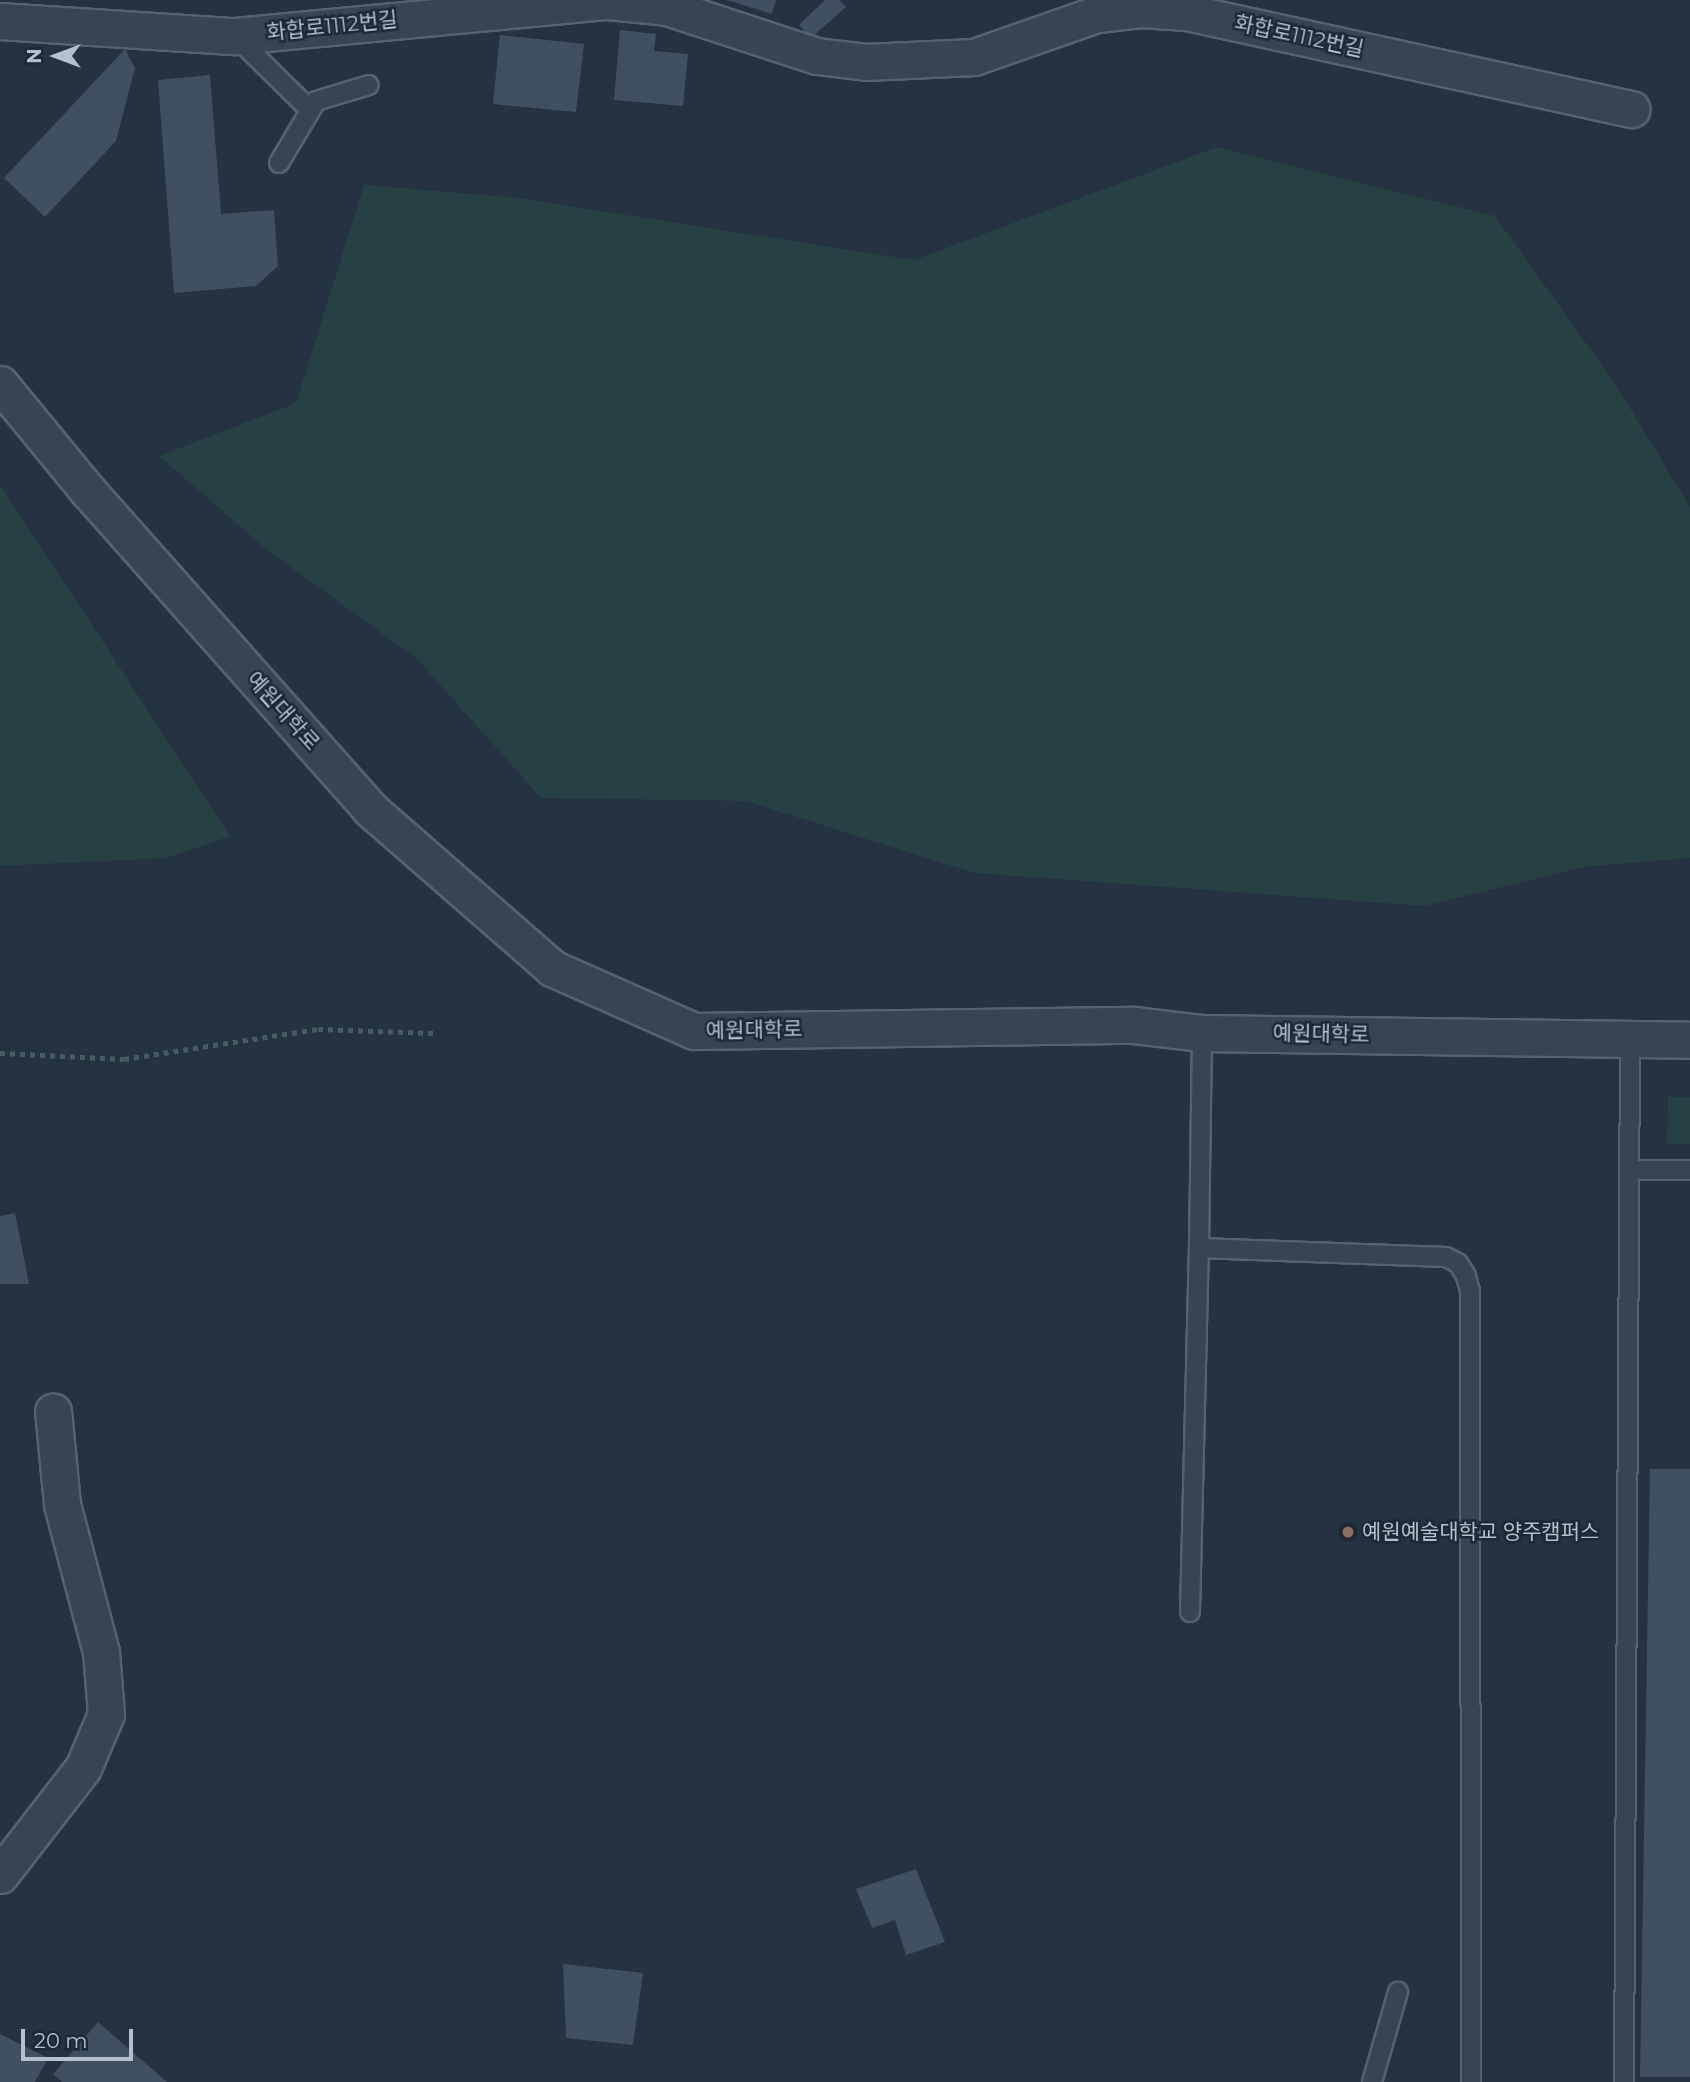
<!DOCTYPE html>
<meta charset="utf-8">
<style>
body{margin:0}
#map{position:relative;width:1690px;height:2082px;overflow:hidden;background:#243242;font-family:Montserrat,"Noto Sans KR",sans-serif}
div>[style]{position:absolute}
.green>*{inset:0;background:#264043}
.building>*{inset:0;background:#405062}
.path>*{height:4.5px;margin-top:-2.25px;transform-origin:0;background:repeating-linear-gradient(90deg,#455d60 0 5px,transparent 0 10px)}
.roads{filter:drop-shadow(2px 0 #57616f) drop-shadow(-2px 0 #57616f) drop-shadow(0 2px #57616f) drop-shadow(0 -2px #57616f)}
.lane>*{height:18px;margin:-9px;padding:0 9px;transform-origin:9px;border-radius:9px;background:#394452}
.street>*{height:35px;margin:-17.5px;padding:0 17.5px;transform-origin:17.5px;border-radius:17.5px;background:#394452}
.dots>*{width:19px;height:19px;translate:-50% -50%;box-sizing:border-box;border:4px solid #1d2837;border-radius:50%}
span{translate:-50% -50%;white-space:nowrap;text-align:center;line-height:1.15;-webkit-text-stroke:5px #1d2837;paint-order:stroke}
.street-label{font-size:21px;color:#b6bfcc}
.poi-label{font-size:21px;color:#b6bfcc}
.left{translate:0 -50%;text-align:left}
.north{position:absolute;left:21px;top:21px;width:70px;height:70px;-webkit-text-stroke:5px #1d2837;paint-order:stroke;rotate:270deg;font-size:19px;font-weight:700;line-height:28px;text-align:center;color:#b6bfcc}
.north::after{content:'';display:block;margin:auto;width:24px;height:32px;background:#b6bfcc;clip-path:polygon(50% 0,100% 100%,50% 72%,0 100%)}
.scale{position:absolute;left:21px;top:2029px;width:112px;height:32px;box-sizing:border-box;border:4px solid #b6bfcc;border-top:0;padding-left:9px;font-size:21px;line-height:24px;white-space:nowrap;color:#b6bfcc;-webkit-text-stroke:5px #1d2837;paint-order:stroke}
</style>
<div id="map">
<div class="green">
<i style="clip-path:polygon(1217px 147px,1495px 216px,1616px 385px,1690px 507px,1690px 858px,1584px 867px,1424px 906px,974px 873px,746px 801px,541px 798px,417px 659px,266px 549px,159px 456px,296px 403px,364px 185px,518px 198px,914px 260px)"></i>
<i style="clip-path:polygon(0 486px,1px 486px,230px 836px,167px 858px,0 866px)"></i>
<i style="clip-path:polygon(1668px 1097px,1690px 1097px,1690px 1144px,1667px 1144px)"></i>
</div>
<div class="building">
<i style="clip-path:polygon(727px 0,776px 0,772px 14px)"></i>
<i style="clip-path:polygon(825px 0,839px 0,846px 7px,811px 38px,799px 25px)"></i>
<i style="clip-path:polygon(620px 30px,656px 34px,654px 51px,688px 54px,683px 106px,614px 100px)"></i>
<i style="clip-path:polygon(500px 35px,584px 44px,576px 112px,493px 104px)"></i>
<i style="clip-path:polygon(125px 49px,135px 68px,116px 141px,45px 217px,4px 178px)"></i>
<i style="clip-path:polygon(210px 75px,221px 214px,274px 210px,278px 266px,256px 286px,174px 293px,158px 80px)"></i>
<i style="clip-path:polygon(15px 1213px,29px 1284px,0 1284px,0 1216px)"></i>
<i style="clip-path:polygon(1650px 1469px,1690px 1469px,1690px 2077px,1640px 2077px)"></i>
<i style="clip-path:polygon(916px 1869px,945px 1942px,906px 1955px,895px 1920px,872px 1928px,856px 1889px)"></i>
<i style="clip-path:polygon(563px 1964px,643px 1973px,633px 2045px,566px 2038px)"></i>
<i style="clip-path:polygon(98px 2022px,167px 2082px,62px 2082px,53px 2074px)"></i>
<i style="clip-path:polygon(0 2034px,48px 2058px,35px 2082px,0 2082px)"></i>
</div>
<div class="path">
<i style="left:0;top:1053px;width:124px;rotate:2.8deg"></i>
<i style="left:124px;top:1059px;width:196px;rotate:-8.8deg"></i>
<i style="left:318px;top:1029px;width:115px;rotate:2deg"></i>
</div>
<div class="roads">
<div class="lane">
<i style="left:235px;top:36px;width:104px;rotate:44.6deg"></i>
<i style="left:279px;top:163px;width:72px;rotate:-59.2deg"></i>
<i style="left:316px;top:101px;width:55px;rotate:-16.8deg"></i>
<i style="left:1202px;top:1033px;width:215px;rotate:90.8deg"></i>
<i style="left:1199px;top:1248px;width:247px;rotate:2.1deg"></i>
<i style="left:1446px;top:1257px;width:13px;rotate:27deg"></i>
<i style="left:1458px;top:1263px;width:15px;rotate:58deg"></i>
<i style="left:1466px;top:1276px;width:16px;rotate:75deg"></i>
<i style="left:1470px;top:1291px;width:791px;rotate:89.93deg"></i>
<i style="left:1629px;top:1170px;width:61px"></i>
<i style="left:1190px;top:1612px;width:364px;rotate:-88.6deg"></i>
<i style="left:1372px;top:2082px;width:94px;rotate:-73.9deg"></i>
<i style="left:1624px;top:2082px;width:1043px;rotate:-89.67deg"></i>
</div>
<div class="street">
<i style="left:0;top:21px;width:235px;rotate:3.7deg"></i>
<i style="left:235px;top:36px;width:374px;rotate:-5.4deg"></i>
<i style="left:607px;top:1px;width:60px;rotate:5.7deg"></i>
<i style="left:667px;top:7px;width:158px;rotate:18.1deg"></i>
<i style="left:817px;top:56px;width:49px;rotate:7deg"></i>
<i style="left:866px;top:62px;width:108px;rotate:-2.7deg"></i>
<i style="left:974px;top:57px;width:130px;rotate:-19.3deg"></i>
<i style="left:1097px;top:14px;width:44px;rotate:-6.5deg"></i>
<i style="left:1141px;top:9px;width:45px;rotate:3.8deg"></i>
<i style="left:1186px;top:12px;width:456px;rotate:12.3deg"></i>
<i style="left:0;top:384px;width:139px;rotate:50.6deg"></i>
<i style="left:88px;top:491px;width:425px;rotate:48.4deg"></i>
<i style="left:370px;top:809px;width:242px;rotate:41.1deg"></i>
<i style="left:552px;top:968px;width:155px;rotate:23.9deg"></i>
<i style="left:694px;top:1031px;width:440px;rotate:-0.8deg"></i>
<i style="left:1134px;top:1025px;width:68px;rotate:6.7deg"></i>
<i style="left:1202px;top:1033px;width:488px;rotate:0.8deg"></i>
<i style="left:0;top:1875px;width:135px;rotate:-52.2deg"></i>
<i style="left:83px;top:1768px;width:59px;rotate:-66.9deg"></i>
<i style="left:106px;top:1714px;width:62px;rotate:-94.6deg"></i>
<i style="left:101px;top:1652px;width:153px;rotate:-104.8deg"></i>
<i style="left:62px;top:1504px;width:93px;rotate:-95.5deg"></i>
</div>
</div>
<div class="dots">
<i style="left:1348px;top:1532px;background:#8d6e63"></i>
</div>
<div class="street-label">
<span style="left:332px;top:26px;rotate:-6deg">화합로1112번길</span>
<span style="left:1299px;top:36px;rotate:12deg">화합로1112번길</span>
<span style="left:283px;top:711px;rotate:48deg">예원대학로</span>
<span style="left:754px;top:1030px;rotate:-1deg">예원대학로</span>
<span style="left:1321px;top:1034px;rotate:1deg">예원대학로</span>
</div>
<div class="poi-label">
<span class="left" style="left:1362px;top:1532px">예원예술대학교 양주캠퍼스</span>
</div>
<div class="north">N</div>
<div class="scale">20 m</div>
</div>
